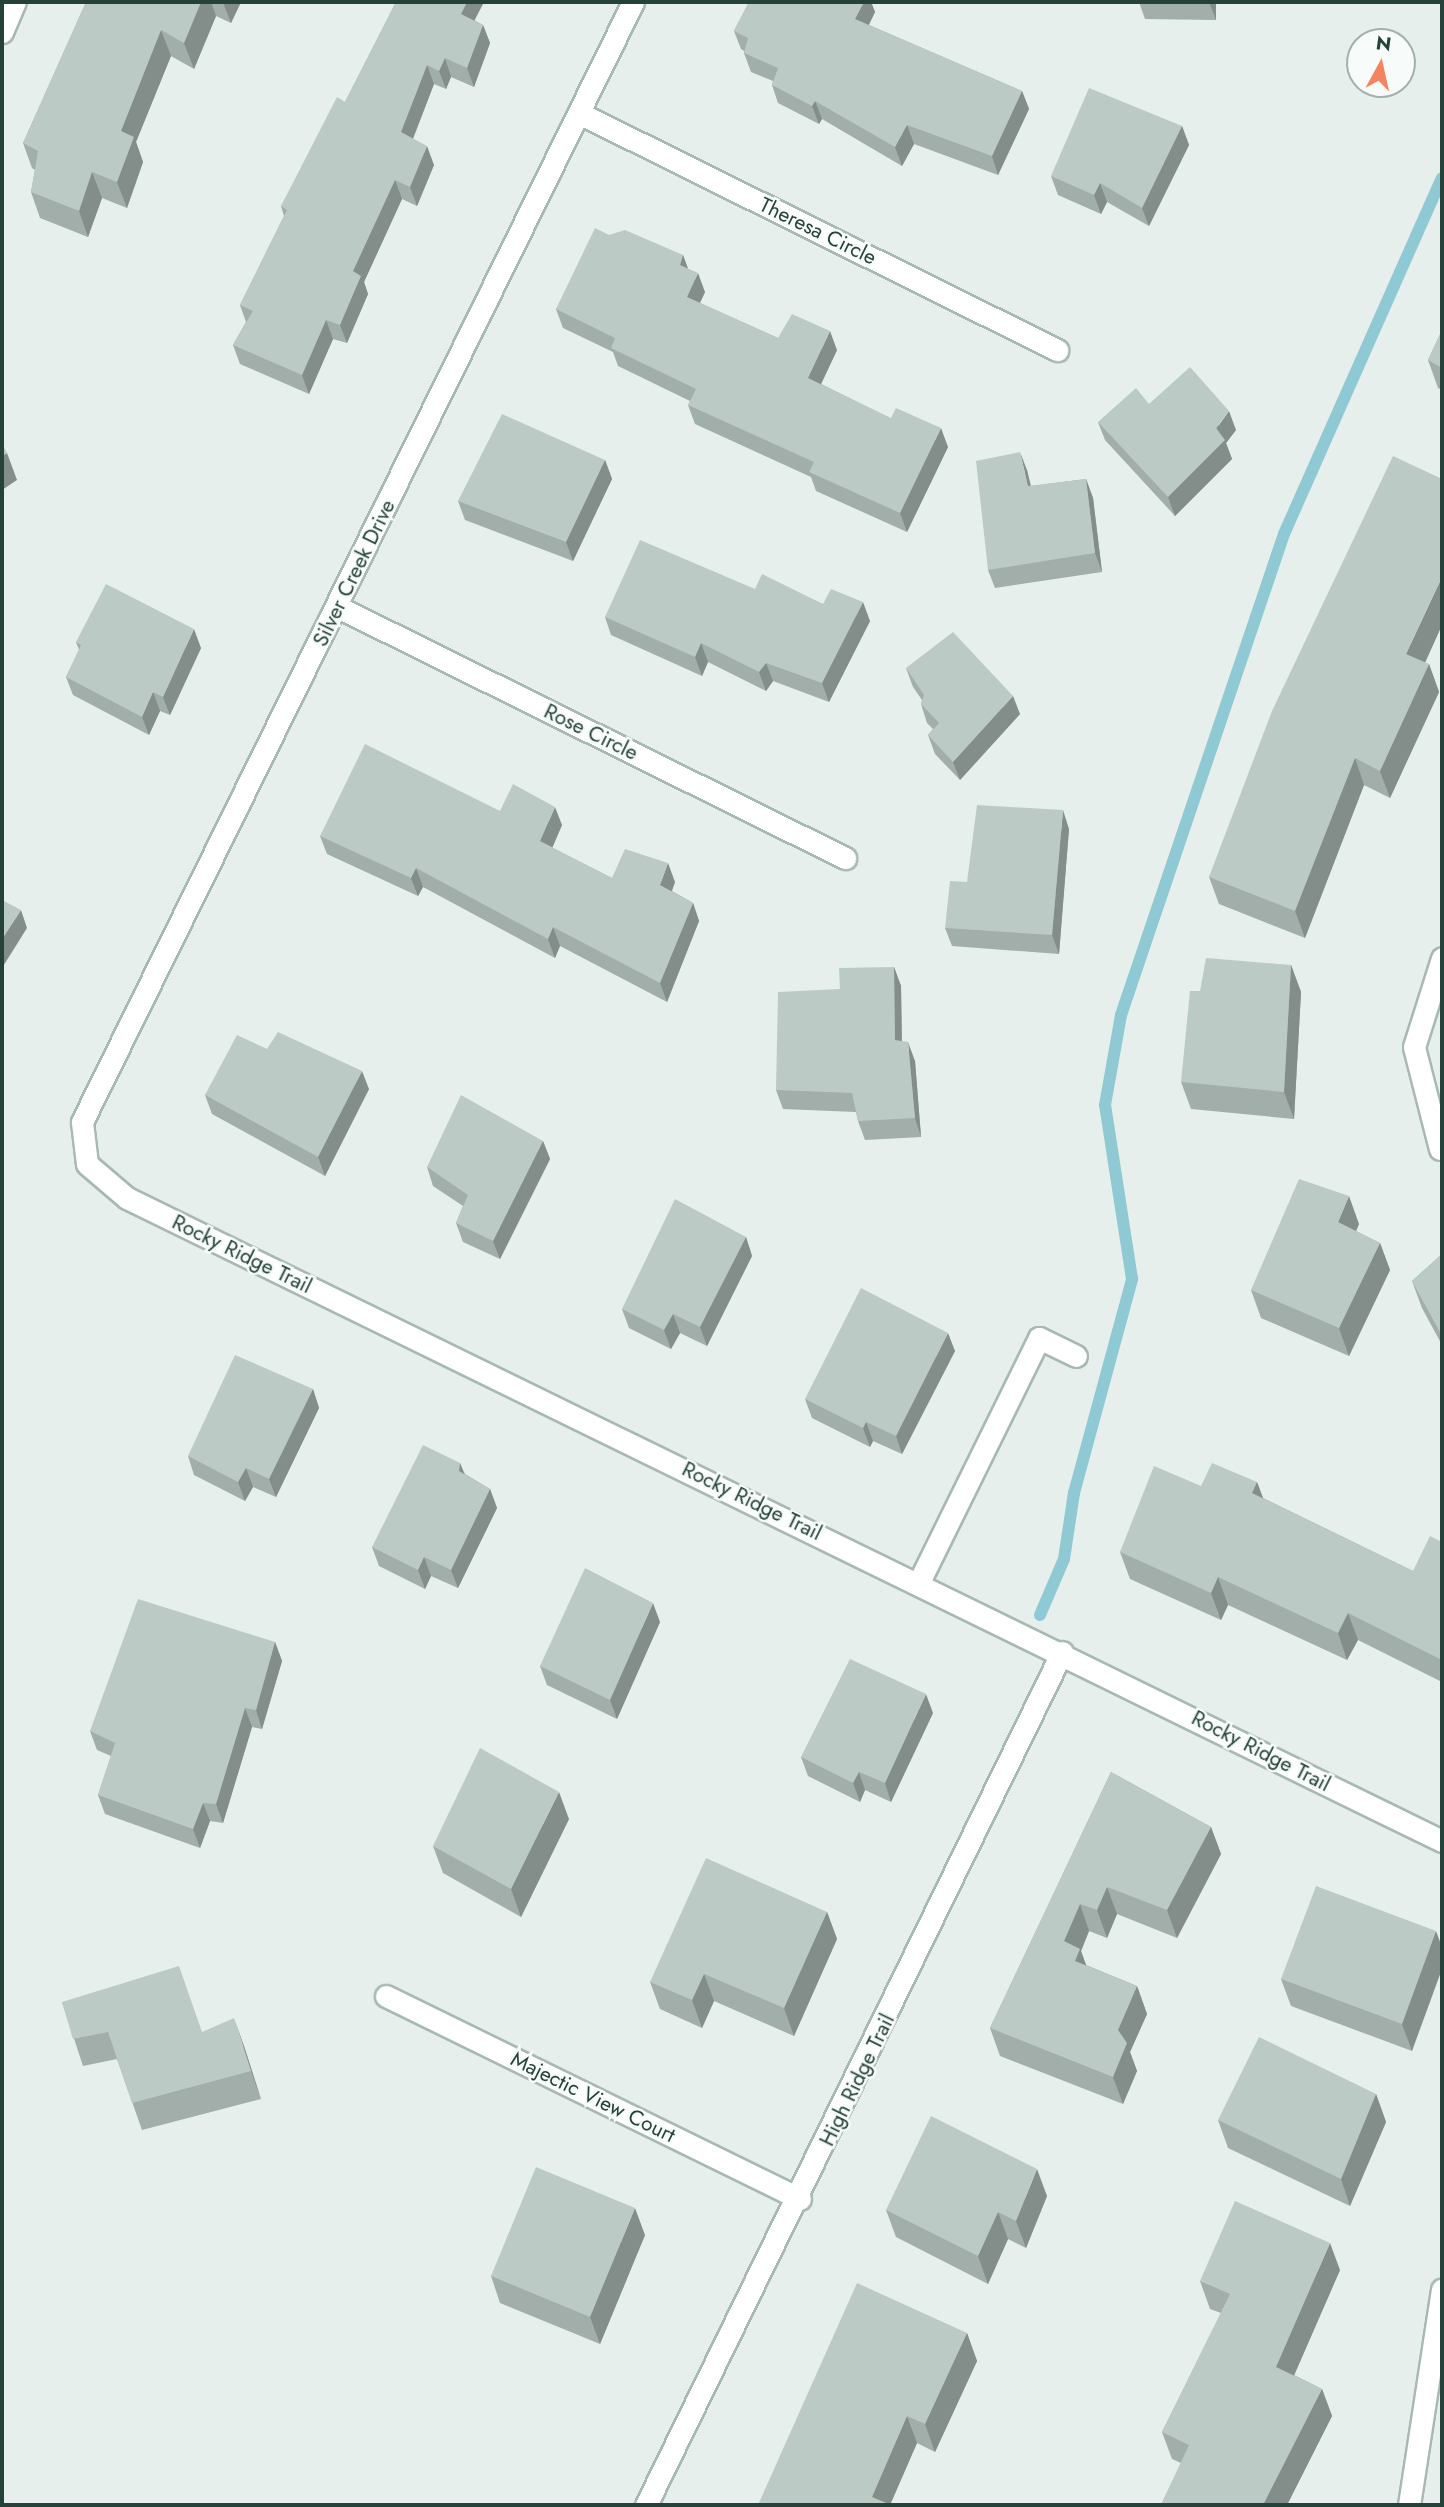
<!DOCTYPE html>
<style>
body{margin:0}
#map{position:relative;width:1444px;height:2507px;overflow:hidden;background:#e6efeb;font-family:Jost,sans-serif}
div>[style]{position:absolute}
.stream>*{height:12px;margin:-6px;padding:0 6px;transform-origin:6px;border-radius:6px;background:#8ec9d4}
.roads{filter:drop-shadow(2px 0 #a8b8b2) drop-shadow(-2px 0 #a8b8b2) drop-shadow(0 2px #a8b8b2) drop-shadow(0 -2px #a8b8b2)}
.minor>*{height:21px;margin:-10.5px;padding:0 10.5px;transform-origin:10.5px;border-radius:10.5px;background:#fff}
.wall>*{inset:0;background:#a1aea9}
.shaded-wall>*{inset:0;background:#838d89}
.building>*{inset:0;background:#bbcac4}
span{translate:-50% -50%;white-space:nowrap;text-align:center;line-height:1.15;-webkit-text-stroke:5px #f7fbf9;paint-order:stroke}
.street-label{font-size:21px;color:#24423a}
.frame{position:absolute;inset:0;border:4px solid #24423a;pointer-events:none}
.north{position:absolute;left:1346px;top:28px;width:70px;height:70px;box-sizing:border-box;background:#f7fbf9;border:2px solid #a3b1ad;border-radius:50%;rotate:8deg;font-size:19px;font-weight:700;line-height:28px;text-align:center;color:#24423a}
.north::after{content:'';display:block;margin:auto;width:24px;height:32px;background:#f4845f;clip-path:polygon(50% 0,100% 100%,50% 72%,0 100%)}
</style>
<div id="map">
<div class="stream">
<i style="left:1040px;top:1615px;width:61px;rotate:-66.8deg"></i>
<i style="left:1064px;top:1559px;width:67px;rotate:-81.4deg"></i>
<i style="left:1074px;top:1493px;width:222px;rotate:-74.8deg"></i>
<i style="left:1132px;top:1279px;width:176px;rotate:-98.8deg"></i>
<i style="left:1105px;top:1105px;width:91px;rotate:-79.9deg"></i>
<i style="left:1121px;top:1015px;width:508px;rotate:-71.28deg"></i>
<i style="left:1284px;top:534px;width:389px;rotate:-66.1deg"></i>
</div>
<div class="roads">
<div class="minor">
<i style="left:633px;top:2px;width:1248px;rotate:116.2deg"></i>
<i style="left:82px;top:1122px;width:42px;rotate:83.2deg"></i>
<i style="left:87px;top:1164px;width:52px;rotate:40.4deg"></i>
<i style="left:127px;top:1198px;width:1464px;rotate:26.06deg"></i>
<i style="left:2px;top:32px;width:33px;rotate:-67deg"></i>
<i style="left:579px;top:113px;width:534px;rotate:26.37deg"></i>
<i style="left:338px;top:607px;width:566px;rotate:26.34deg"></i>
<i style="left:1440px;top:1149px;width:105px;rotate:-104.3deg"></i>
<i style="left:1414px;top:1047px;width:93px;rotate:-72.5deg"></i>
<i style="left:919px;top:1582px;width:272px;rotate:-63.8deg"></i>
<i style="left:1039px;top:1338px;width:41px;rotate:25.9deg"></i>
<i style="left:386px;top:1996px;width:461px;rotate:26.1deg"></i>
<i style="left:646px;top:2505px;width:949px;rotate:-64deg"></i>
<i style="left:1409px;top:2505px;width:218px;rotate:-81.3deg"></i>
</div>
</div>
<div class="wall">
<i style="clip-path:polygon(86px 2px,241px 2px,231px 23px,216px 16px,194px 69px,171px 56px,136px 142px,143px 162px,127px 208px,102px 198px,88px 237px,40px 218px,31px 192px,35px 170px,32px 168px,23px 143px)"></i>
<i style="clip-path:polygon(396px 2px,484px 2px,474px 20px,483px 25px,490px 43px,474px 87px,451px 77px,446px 89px,434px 84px,413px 139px,434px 165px,417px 206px,402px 199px,364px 282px,368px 294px,347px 343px,333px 339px,309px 394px,240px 364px,233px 345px,246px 322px,240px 305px,284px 216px,281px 206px,345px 102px)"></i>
<i style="clip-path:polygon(749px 2px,871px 2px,875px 12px,869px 25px,1022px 91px,1029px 109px,998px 175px,914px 144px,902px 166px,822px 119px,819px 124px,778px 103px,772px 85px,773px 81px,751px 72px,744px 53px,744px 51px,741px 49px,734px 31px)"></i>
<i style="clip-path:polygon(1139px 2px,1216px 2px,1216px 20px,1145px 19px)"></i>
<i style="clip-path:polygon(1182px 126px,1189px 145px,1149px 226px,1107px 202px,1101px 214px,1058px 195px,1051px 176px)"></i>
<i style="clip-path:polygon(609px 235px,683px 255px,688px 269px,705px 292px,700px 303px,778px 338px,837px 350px,821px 384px,948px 447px,907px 532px,816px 491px,811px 477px,695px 424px,688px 405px,690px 401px,618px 366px,613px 352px,563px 328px,556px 309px)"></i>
<i style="clip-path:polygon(1442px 330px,1442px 390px,1438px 388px,1428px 360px)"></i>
<i style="clip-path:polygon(1149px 404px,1236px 430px,1226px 443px,1232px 459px,1175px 516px,1105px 440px,1098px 422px)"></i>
<i style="clip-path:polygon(605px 460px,612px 479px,573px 561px,465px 520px,458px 501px)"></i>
<i style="clip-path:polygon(1027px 470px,1031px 486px,1086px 479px,1093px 498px,1102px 572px,995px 588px,988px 570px)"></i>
<i style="clip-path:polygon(755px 589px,823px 604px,870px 621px,829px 702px,773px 681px,766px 691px,708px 662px,702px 676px,611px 635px,605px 617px)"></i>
<i style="clip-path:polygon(1442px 625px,1425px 663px,1429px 664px,1439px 692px,1390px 798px,1364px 785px,1305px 938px,1219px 904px,1209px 877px)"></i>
<i style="clip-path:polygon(76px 642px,201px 648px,170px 715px,160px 711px,149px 735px,73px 695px,66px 677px,79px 650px)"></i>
<i style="clip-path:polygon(906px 668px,1020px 714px,960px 780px,935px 754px,928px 735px,933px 729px,927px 723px,921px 704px,922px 700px,913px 687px)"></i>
<i style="clip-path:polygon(500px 811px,562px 825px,552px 848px,612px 878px,675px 882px,672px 891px,693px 903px,699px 921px,667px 1002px,560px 946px,555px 958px,423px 887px,418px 896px,327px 854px,320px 836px)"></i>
<i style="clip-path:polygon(1069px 829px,1059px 954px,952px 946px,945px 928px,967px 882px)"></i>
<i style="clip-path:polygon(1291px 965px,1301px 992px,1294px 1119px,1191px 1109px,1181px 1082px)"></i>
<i style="clip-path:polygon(894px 967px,901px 986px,902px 1041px,915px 1061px,921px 1137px,865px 1140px,858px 1121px,856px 1112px,783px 1109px,776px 1090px,840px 989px)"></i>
<i style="clip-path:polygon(267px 1049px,369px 1089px,325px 1176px,212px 1114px,205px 1095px)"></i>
<i style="clip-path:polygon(543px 1141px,550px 1159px,500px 1259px,463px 1242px,456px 1223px,463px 1206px,433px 1186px,427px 1167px)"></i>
<i style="clip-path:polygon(1359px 1224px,1356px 1231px,1380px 1243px,1390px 1270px,1349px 1356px,1261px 1318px,1251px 1290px)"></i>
<i style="clip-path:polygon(746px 1237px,752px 1256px,707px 1346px,680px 1333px,671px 1349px,629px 1328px,622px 1309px)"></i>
<i style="clip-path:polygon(1442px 1254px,1442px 1345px,1422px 1308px,1412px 1281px)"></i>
<i style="clip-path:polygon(955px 1351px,902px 1454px,873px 1441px,870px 1447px,812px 1418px,805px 1399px)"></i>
<i style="clip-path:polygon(313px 1389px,319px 1408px,276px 1497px,253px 1487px,245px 1501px,194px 1475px,188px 1456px)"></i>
<i style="clip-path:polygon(460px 1463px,465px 1474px,490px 1489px,497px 1508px,458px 1588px,431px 1576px,425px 1589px,379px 1566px,372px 1547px)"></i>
<i style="clip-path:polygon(1257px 1482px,1263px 1498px,1413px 1571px,1442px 1542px,1442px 1682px,1358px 1640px,1347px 1660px,1228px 1605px,1221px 1620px,1130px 1579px,1120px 1552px,1201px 1486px)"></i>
<i style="clip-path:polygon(660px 1622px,617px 1719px,547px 1685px,540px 1666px)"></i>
<i style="clip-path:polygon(275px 1642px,282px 1661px,262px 1729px,252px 1727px,223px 1823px,210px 1821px,200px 1848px,105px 1814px,98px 1795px,111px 1756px,97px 1750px,90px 1731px)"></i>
<i style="clip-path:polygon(933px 1713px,891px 1802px,865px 1790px,860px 1802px,808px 1776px,801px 1757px)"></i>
<i style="clip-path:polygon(1111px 1772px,1211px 1827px,1221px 1854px,1177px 1938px,1117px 1914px,1107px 1938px,1089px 1931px,1081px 1951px,1086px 1965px,1137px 1986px,1147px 2014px,1130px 2052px,1137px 2071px,1123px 2104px,1000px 2056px,990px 2028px)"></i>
<i style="clip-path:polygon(569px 1819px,521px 1917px,443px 1873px,433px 1846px)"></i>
<i style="clip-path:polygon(827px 1912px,837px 1939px,794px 2036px,714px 2001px,702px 2028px,660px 2009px,650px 1982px)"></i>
<i style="clip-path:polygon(1436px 1931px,1412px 2051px,1291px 2006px,1281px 1979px)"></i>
<i style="clip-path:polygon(62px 2002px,202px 2032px,244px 2046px,261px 2099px,142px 2130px,117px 2059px,83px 2066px)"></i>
<i style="clip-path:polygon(1376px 2094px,1386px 2122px,1350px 2206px,1228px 2148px,1218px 2120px)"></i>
<i style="clip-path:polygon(1047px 2196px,1026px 2248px,1008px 2239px,988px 2284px,896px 2237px,886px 2210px)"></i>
<i style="clip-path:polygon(645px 2235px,600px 2344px,500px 2303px,491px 2276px)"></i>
<i style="clip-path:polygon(1340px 2270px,1294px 2375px,1322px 2389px,1332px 2416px,1287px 2505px,1161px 2505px,1181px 2463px,1172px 2459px,1162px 2432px,1221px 2313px,1210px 2309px,1200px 2281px)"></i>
<i style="clip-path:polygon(967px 2333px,977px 2361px,935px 2452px,917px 2443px,890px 2505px,758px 2505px)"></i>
</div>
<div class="shaded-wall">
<i style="clip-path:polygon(201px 2px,211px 2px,216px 16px,194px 69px,184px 43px)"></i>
<i style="clip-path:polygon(223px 2px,241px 2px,231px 23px)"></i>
<i style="clip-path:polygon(467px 2px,484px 2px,468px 33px,461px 14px)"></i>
<i style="clip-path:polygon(864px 2px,871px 2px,875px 12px,862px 38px,855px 19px)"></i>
<i style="clip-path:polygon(1209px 2px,1216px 2px,1216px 20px)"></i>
<i style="clip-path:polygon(483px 25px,490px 43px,474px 87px,467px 68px)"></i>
<i style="clip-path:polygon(161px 30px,171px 56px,136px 142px,143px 162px,127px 208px,117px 182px,121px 131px)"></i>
<i style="clip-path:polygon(445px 58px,451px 77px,446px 89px,439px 71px)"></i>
<i style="clip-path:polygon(427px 65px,434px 84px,408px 151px,401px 132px)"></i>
<i style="clip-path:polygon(1022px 91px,1029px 109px,998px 175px,992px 156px)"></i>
<i style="clip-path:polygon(815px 101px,822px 119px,819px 124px,812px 106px)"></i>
<i style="clip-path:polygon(907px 125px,914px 144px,902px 166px,895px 147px)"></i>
<i style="clip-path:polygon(1182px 126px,1189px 145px,1149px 226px,1142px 208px)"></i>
<i style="clip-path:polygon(427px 146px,434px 165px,417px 206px,410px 187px)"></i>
<i style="clip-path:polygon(92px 172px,102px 198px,88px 237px,79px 211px)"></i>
<i style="clip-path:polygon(395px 180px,402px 199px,364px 282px,368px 294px,347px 343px,340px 325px,353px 271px)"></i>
<i style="clip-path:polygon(1100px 183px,1107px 202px,1101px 214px,1094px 195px)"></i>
<i style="clip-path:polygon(683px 255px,690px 274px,680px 265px)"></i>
<i style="clip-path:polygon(698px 273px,705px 292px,694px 315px,687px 297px)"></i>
<i style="clip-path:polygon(326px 320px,333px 339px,309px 394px,302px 375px)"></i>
<i style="clip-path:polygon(830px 331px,837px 350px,815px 397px,808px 378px)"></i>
<i style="clip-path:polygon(1229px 411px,1236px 430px,1226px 443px,1232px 459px,1175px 516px,1168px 497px)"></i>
<i style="clip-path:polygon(941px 428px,948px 447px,907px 532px,900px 513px)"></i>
<i style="clip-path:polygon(1020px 452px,1027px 470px,1035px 505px,1028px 486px)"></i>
<i style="clip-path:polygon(7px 453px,17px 480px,2px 490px,2px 456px)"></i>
<i style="clip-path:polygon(605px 460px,612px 479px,573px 561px,566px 542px)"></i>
<i style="clip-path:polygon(1086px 479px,1093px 498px,1102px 572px,1095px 553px)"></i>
<i style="clip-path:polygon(1442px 577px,1442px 625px,1416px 682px,1406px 654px)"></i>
<i style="clip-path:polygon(863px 602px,870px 621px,829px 702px,822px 683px)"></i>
<i style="clip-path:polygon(194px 629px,201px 648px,170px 715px,163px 697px)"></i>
<i style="clip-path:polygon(701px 643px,708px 662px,702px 676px,695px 657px)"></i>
<i style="clip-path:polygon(766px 663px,773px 681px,766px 691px,759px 672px)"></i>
<i style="clip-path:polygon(1429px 664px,1439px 692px,1390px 798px,1380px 771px)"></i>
<i style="clip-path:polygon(153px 692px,160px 711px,149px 735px,142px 717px)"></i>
<i style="clip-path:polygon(1013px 696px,1020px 714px,960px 780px,953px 762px)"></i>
<i style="clip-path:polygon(1355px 758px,1364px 785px,1305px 938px,1295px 911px)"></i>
<i style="clip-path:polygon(555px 807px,562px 825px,547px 860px,540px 841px)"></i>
<i style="clip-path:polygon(1063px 810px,1069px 829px,1059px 954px,1052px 935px)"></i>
<i style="clip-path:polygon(668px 863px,675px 882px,667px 904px,660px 885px)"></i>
<i style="clip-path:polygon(416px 868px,423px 887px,418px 896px,411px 878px)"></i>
<i style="clip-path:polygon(693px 903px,699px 921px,667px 1002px,660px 983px)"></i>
<i style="clip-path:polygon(21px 910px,27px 928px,2px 968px,2px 939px)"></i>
<i style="clip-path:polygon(553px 927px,560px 946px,555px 958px,548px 939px)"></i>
<i style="clip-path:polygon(1291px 965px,1301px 992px,1294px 1119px,1284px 1092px)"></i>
<i style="clip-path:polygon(894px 967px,901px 986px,902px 1059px,895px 1040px)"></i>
<i style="clip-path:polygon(908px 1042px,915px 1061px,921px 1137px,915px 1118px)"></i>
<i style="clip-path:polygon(362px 1071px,369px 1089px,325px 1176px,318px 1157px)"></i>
<i style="clip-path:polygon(543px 1141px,550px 1159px,500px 1259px,493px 1241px)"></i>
<i style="clip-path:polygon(1349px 1196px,1359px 1224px,1348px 1250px,1338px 1222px)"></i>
<i style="clip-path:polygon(746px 1237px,752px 1256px,707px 1346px,700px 1327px)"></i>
<i style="clip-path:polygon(1380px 1243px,1390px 1270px,1349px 1356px,1339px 1328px)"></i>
<i style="clip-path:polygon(673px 1314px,680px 1333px,671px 1349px,664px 1330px)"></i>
<i style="clip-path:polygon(948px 1333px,955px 1351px,902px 1454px,896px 1436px)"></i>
<i style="clip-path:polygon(313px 1389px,319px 1408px,276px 1497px,269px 1479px)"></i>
<i style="clip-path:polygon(866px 1422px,873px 1441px,870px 1447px,863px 1428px)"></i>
<i style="clip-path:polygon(460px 1463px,467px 1482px,459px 1471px)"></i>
<i style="clip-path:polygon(246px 1468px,253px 1487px,245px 1501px,238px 1482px)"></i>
<i style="clip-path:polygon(1257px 1482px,1267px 1509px,1252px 1493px)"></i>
<i style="clip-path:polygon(490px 1489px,497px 1508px,458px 1588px,451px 1570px)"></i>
<i style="clip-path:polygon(424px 1557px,431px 1576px,425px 1589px,418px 1570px)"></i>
<i style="clip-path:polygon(1218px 1577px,1228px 1605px,1221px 1620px,1211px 1593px)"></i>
<i style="clip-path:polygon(653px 1603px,660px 1622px,617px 1719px,610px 1700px)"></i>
<i style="clip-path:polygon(1348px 1613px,1358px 1640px,1347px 1660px,1338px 1633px)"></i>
<i style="clip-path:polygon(275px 1642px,282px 1661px,262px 1729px,256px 1710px)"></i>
<i style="clip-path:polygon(926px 1694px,933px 1713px,891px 1802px,885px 1783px)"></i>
<i style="clip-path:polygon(245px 1708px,252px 1727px,223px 1823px,216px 1804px)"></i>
<i style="clip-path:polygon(859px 1772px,865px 1790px,860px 1802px,853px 1783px)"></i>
<i style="clip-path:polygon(559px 1792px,569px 1819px,521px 1917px,511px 1889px)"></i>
<i style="clip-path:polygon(203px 1803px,210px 1821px,200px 1848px,193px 1829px)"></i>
<i style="clip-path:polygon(1211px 1827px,1221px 1854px,1177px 1938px,1167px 1910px)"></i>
<i style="clip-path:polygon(1107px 1887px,1117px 1914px,1107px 1938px,1097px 1910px)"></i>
<i style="clip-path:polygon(1080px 1904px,1089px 1931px,1081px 1951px,1090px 1976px,1085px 1988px,1064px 1941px)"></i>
<i style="clip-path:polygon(827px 1912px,837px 1939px,794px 2036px,784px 2008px)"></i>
<i style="clip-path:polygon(1436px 1931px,1442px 1947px,1442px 1969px,1412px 2051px,1402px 2024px)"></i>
<i style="clip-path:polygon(704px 1974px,714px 2001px,702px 2028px,692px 2000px)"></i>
<i style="clip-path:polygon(1137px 1986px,1147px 2014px,1130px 2052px,1137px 2071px,1123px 2104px,1113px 2077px,1118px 2030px)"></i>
<i style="clip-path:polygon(234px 2018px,244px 2046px,261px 2099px,251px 2071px)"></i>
<i style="clip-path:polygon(1376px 2094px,1386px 2122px,1350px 2206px,1341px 2179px)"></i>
<i style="clip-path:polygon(1037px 2169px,1047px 2196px,1026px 2248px,1016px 2221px)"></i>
<i style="clip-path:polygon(635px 2208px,645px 2235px,600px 2344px,590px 2317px)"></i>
<i style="clip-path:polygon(998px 2212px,1008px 2239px,988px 2284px,978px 2256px)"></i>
<i style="clip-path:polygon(1330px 2243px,1340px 2270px,1286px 2394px,1276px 2367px)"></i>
<i style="clip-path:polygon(967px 2333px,977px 2361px,935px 2452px,925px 2424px)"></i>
<i style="clip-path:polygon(1322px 2389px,1332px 2416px,1287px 2505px,1263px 2505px)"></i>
<i style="clip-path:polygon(907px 2416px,917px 2443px,890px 2505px,872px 2497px)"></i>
</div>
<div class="building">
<i style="clip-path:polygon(86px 2px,201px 2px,184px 43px,161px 30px,121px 131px,134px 137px,117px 182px,92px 172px,79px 211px,31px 192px,38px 151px,23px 143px)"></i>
<i style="clip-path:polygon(396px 2px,467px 2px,461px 14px,483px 25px,467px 68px,445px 58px,439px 71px,427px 65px,401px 132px,427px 146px,410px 187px,395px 180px,353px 271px,361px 276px,340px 325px,326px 320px,302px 375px,233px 345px,253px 311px,240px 305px,287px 210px,281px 206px,337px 97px,345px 102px)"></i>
<i style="clip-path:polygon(749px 2px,864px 2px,855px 19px,1022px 91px,992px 156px,907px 125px,895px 147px,815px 101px,812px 106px,772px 85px,778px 68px,744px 53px,748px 38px,734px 31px)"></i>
<i style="clip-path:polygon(1089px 88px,1182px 126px,1142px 208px,1100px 183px,1094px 195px,1051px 176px)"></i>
<i style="clip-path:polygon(595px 228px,609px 235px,625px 230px,683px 255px,680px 265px,698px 273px,687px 297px,778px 338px,792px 314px,830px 331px,808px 378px,891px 418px,896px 408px,941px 428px,900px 513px,809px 472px,814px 462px,688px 405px,696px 389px,611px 348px,615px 338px,556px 309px)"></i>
<i style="clip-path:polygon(1442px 330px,1442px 368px,1428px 360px)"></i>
<i style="clip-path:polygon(1190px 367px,1229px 411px,1216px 428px,1225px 440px,1168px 497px,1098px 422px,1136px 388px,1149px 404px)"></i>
<i style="clip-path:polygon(502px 414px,605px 460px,566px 542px,458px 501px)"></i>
<i style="clip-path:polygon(2px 443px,7px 453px,2px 456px)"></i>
<i style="clip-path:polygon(1020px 452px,1028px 486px,1086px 479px,1095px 553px,988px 570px,976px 461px)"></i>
<i style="clip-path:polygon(1393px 456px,1442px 479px,1442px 577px,1406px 654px,1429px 664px,1380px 771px,1355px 758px,1295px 911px,1209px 877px,1272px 711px)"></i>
<i style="clip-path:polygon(640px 540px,755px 589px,762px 574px,823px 604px,831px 589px,863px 602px,822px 683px,766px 663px,759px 672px,701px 643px,695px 657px,605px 617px)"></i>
<i style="clip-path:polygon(106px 584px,194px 629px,163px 697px,153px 692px,142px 717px,66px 677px,81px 645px,76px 642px)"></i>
<i style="clip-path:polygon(953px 632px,1013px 696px,953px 762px,928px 735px,939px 723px,921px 704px,924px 695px,906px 668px)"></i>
<i style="clip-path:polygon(365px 744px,500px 811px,513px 784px,555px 807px,540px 841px,612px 878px,625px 849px,668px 863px,660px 885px,693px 903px,660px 983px,553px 927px,548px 939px,416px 868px,411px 878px,320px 836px)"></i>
<i style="clip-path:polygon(977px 805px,1063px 810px,1052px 935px,945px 928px,950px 881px,967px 882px)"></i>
<i style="clip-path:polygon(2px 900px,21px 910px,2px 939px)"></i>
<i style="clip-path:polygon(1206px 958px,1291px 965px,1284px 1092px,1181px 1082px,1190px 991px,1200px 991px)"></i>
<i style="clip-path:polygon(894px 967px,895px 1040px,908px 1042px,915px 1118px,858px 1121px,852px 1093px,776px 1090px,778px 992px,840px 989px,839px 968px)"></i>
<i style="clip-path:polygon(278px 1032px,362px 1071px,318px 1157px,205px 1095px,237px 1035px,267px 1049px)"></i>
<i style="clip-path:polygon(461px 1095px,543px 1141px,493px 1241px,456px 1223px,468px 1195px,427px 1167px)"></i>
<i style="clip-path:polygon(1299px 1179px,1349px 1196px,1338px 1222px,1380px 1243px,1339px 1328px,1251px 1290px)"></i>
<i style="clip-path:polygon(675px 1199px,746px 1237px,700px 1327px,673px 1314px,664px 1330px,622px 1309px)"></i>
<i style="clip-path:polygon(1442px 1254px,1442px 1336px,1412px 1281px)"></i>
<i style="clip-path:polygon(861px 1288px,948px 1333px,896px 1436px,866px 1422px,863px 1428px,805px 1399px)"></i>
<i style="clip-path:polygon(235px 1355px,313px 1389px,269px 1479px,246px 1468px,238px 1482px,188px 1456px)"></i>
<i style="clip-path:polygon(423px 1445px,460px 1463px,459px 1471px,490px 1489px,451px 1570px,424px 1557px,418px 1570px,372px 1547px)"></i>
<i style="clip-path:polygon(1212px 1463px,1257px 1482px,1252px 1493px,1413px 1571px,1430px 1536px,1442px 1542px,1442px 1660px,1348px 1613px,1338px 1633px,1218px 1577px,1211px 1593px,1120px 1552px,1154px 1466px,1201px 1486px)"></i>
<i style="clip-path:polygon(585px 1568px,653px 1603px,610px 1700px,540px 1666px)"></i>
<i style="clip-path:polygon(138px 1599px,275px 1642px,256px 1710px,245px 1708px,216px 1804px,203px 1803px,193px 1829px,98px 1795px,115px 1743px,90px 1731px)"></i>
<i style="clip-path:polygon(850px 1659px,926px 1694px,885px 1783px,859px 1772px,853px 1783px,801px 1757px)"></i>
<i style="clip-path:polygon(480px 1748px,559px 1792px,511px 1889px,433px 1846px)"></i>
<i style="clip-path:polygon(1111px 1772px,1211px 1827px,1167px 1910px,1107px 1887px,1097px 1910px,1080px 1904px,1064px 1941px,1080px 1949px,1075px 1961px,1137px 1986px,1118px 2030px,1127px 2043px,1113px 2077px,990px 2028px)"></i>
<i style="clip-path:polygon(706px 1858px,827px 1912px,784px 2008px,704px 1974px,692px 2000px,650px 1982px)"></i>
<i style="clip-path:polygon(1316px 1886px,1436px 1931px,1402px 2024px,1281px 1979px)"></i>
<i style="clip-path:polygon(179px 1966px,202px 2032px,234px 2018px,251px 2071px,132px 2103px,108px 2032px,73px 2039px,62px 2002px)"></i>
<i style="clip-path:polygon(1259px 2037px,1376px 2094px,1341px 2179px,1218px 2120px)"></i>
<i style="clip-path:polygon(931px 2116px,1037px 2169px,1016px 2221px,998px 2212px,978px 2256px,886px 2210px)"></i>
<i style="clip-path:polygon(536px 2167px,635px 2208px,590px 2317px,491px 2276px)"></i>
<i style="clip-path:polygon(1235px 2201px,1330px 2243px,1276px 2367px,1322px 2389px,1263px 2505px,1161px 2505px,1189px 2445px,1162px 2432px,1230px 2294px,1200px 2281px)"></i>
<i style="clip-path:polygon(857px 2283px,967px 2333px,925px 2424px,907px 2416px,872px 2497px,891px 2505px,758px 2505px)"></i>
</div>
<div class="street-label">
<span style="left:818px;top:231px;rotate:26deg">Theresa Circle</span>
<span style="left:354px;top:573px;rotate:-64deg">Silver Creek Drive</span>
<span style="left:591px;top:732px;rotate:26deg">Rose Circle</span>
<span style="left:242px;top:1254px;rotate:26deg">Rocky Ridge Trail</span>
<span style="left:752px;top:1501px;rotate:26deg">Rocky Ridge Trail</span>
<span style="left:1261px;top:1751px;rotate:27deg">Rocky Ridge Trail</span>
<span style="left:857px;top:2080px;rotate:-64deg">High Ridge Trail</span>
<span style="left:593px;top:2097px;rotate:26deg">Majectic View Court</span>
</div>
<div class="frame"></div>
<div class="north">N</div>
</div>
